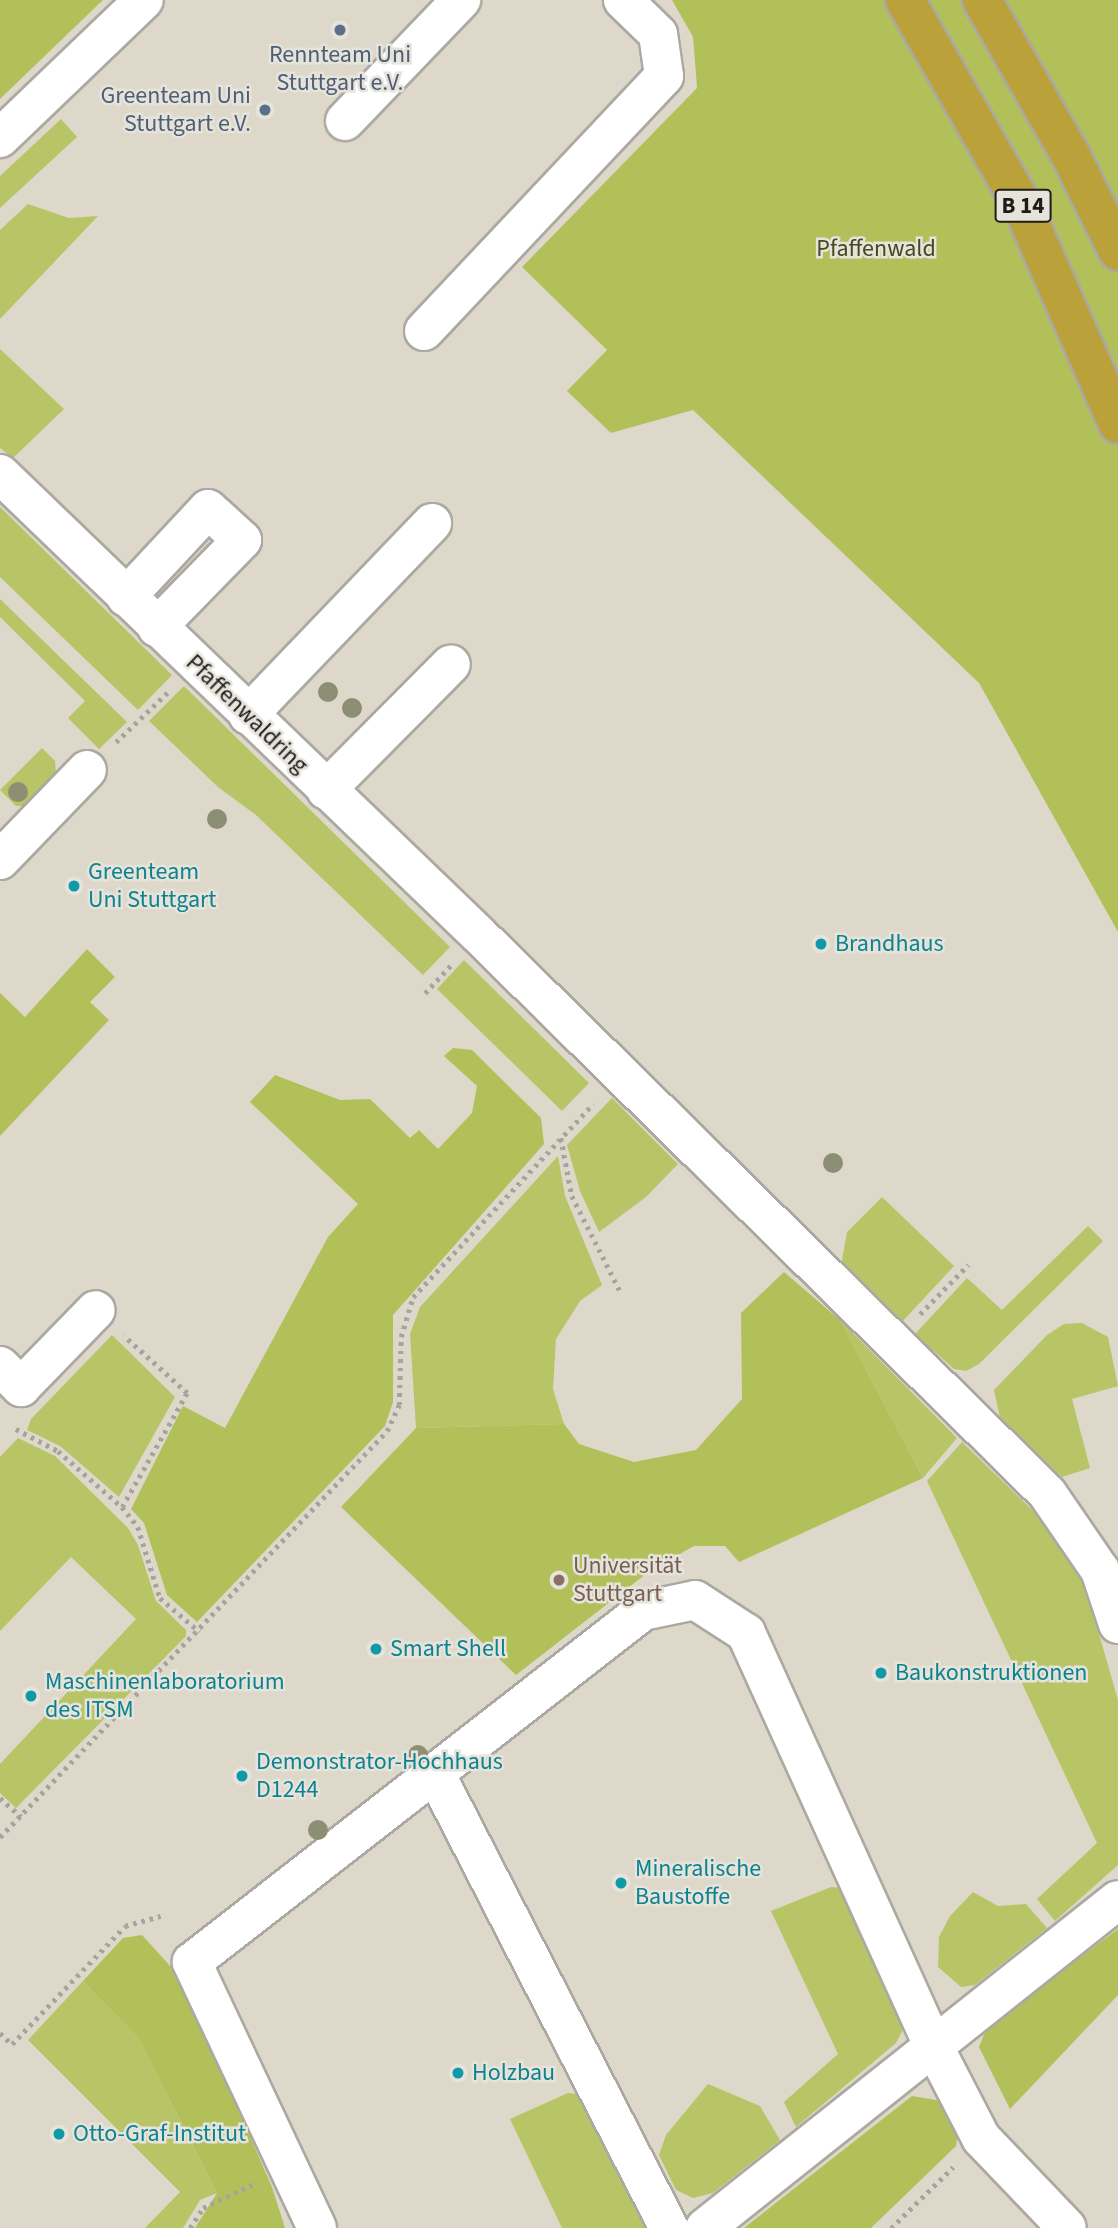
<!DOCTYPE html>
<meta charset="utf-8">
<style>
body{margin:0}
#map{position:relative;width:1118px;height:2228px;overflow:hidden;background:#e6e3db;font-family:"Source Sans 3",sans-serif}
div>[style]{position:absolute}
.built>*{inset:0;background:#ddd8c9}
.green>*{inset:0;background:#b7c566}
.forest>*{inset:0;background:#b1c059}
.path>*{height:4.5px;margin-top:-2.25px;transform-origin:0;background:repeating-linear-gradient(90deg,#a6a49e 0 3.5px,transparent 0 8.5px)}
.roads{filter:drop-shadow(2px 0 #aba9a1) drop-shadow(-2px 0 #aba9a1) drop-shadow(0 2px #aba9a1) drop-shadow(0 -2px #aba9a1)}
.minor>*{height:38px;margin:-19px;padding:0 19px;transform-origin:19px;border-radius:19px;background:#fff}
.highway>*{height:38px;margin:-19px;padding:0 19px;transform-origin:19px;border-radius:19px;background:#baa13a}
.trees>*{width:20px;height:20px;margin:-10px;border-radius:50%;background:#8d8f74}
.dots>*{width:19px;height:19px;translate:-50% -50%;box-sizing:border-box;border:4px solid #e6e3db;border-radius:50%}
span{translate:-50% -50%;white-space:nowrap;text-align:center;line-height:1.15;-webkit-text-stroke:5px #e6e3db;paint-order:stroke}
.shield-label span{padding:2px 5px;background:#e6e3db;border:2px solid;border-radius:5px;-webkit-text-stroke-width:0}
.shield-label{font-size:23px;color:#1d1c19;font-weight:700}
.service-label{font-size:24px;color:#4e5e75}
.right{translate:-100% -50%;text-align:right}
.park-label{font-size:24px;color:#444a20}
.street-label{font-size:24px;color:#1d1c19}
.culture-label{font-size:24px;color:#0d838f}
.left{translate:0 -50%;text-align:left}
.education-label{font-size:24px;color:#785e54}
</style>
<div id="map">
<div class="built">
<i style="clip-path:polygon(103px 0,672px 0,693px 37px,697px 88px,522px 267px,607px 350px,611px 433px,693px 410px,979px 683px,1118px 932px,1118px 2228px,0 2228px,0 99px)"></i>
</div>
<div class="green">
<i style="clip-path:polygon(61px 119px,77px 137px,0 208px,0 176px)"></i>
<i style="clip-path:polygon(28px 204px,69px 218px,98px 216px,0 319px,0 230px)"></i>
<i style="clip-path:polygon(0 349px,64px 409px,13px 458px,0 448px)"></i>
<i style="clip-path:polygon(0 507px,172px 675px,138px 710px,0 577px)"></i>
<i style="clip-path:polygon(0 599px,127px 722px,99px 749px,68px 718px,85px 701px,0 617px)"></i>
<i style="clip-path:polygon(184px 686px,450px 947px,423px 975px,256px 815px,218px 787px,149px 721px)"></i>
<i style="clip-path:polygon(42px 748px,55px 761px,56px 775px,26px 806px,16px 806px,0 790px)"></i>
<i style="clip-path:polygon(464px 960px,589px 1083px,562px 1111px,437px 989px)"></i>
<i style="clip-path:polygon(612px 1098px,678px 1164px,646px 1197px,599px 1232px,580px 1191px,567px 1145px)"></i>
<i style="clip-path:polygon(558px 1156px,565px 1196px,602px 1285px,580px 1301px,556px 1339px,553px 1389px,564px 1424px,416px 1428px,410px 1334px,420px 1307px)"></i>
<i style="clip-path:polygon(882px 1197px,954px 1266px,902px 1322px,850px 1274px,842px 1260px,847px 1232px)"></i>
<i style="clip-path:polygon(1088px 1226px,1103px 1241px,979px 1364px,966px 1371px,954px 1369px,915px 1334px,967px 1278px,1002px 1310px)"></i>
<i style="clip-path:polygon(840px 1320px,957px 1438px,923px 1478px)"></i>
<i style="clip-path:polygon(1082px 1323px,1108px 1337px,1118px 1386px,1072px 1399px,1090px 1468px,1062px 1477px,1000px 1418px,994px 1390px,1047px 1335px,1064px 1324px)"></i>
<i style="clip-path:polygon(112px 1335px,175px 1397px,119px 1497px,60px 1446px,27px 1430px,31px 1419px)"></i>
<i style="clip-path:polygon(18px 1438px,55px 1456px,128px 1528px,138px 1545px,156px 1601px,186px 1630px,186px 1636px,16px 1808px,0 1793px,0 1764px,136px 1619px,71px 1557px,0 1631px,0 1457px)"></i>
<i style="clip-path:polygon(962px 1442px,1056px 1533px,1084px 1582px,1118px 1700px,1118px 1865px,1055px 1921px,1037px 1899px,1097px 1843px,927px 1481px)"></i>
<i style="clip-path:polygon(831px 1887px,844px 1888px,906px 2024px,896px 2043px,796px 2127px,784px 2102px,838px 2054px,771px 1911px)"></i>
<i style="clip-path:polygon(973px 1892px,998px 1906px,1026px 1904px,1047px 1928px,975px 1985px,961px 1987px,938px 1967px,939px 1937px,950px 1916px)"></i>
<i style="clip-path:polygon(83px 1981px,139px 2039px,217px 2193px,200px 2200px,183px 2228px,145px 2228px,180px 2192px,28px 2040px)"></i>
<i style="clip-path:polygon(708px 2084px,760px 2106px,780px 2140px,713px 2193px,693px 2198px,676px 2190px,659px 2155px,666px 2135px)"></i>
<i style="clip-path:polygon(568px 2093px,585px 2095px,648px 2228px,562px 2228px,510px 2119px)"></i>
</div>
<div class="forest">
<i style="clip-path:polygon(0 0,103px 0,0 99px)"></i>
<i style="clip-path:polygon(672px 0,1118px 0,1118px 932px,979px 683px,693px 410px,611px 433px,567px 391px,607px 350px,522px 267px,697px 88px,693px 37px)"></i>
<i style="clip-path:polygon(87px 949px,115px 977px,90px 1002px,109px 1020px,0 1136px,0 993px,25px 1017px)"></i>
<i style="clip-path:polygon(453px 1048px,472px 1050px,541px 1118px,544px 1144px,393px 1315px,393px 1402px,385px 1426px,197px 1622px,167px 1595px,144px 1523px,131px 1509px,183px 1406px,225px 1428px,328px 1237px,358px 1204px,250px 1102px,275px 1075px,340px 1100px,370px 1099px,410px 1138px,419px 1130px,438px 1149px,472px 1113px,477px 1086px,444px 1056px)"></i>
<i style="clip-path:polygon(784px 1272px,840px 1320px,923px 1478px,739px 1562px,725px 1546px,694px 1546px,651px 1570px,516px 1675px,341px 1507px,416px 1428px,564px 1424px,579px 1444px,634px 1462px,696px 1450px,742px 1399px,741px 1313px)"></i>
<i style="clip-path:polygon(1118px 1929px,1118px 1995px,1010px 2109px,979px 2047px,987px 2027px)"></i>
<i style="clip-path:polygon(142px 1935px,181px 1978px,272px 2187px,285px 2228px,195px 2228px,217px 2193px,139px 2039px,83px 1981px,123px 1938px)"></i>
<i style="clip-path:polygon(912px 2096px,942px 2101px,960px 2122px,956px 2146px,871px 2228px,744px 2228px)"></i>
</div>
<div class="path">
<i style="left:116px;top:742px;width:72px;rotate:-43.9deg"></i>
<i style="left:425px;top:993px;width:38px;rotate:-47deg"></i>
<i style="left:561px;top:1138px;width:59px;rotate:79.3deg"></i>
<i style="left:572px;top:1196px;width:109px;rotate:63.2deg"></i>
<i style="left:920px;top:1314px;width:69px;rotate:-45.6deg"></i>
<i style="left:16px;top:1429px;width:47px;rotate:27.6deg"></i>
<i style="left:58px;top:1451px;width:85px;rotate:41.2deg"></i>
<i style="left:122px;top:1507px;width:26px;rotate:51deg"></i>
<i style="left:138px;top:1527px;width:74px;rotate:72.8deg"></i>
<i style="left:160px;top:1598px;width:52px;rotate:40.4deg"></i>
<i style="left:122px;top:1507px;width:131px;rotate:-60.3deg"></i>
<i style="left:187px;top:1393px;width:85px;rotate:-137.9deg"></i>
<i style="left:0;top:1798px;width:28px;rotate:41deg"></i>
<i style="left:0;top:1837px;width:561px;rotate:-46.37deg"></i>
<i style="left:387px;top:1431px;width:29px;rotate:-65deg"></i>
<i style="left:399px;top:1405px;width:68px;rotate:-88.3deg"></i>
<i style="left:401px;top:1337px;width:42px;rotate:-73.3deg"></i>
<i style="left:413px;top:1297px;width:264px;rotate:-47deg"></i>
<i style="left:0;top:2033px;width:16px;rotate:43deg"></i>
<i style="left:12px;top:2044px;width:163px;rotate:-46.2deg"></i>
<i style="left:125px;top:1926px;width:37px;rotate:-16deg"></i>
<i style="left:190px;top:2228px;width:24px;rotate:-57deg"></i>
<i style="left:203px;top:2208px;width:55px;rotate:-25.6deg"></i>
<i style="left:891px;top:2228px;width:87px;rotate:-44.5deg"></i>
</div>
<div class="roads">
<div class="minor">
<i style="left:345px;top:121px;width:168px;rotate:-46.2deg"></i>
<i style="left:0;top:138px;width:199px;rotate:-43.8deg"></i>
<i style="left:424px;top:331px;width:350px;rotate:-46.7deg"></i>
<i style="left:664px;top:76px;width:42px;rotate:-98.1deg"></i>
<i style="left:658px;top:34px;width:49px;rotate:-135.8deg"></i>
<i style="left:0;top:474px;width:665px;rotate:43.9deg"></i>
<i style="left:479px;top:935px;width:796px;rotate:44.49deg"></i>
<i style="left:1047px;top:1493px;width:93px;rotate:55.5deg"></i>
<i style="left:1100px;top:1570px;width:57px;rotate:71.6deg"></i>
<i style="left:126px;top:597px;width:120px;rotate:-47deg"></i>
<i style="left:208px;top:509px;width:46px;rotate:42.4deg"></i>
<i style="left:242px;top:540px;width:122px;rotate:134.3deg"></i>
<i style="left:248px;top:715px;width:266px;rotate:-46.2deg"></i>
<i style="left:326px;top:790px;width:177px;rotate:-45.2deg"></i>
<i style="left:0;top:860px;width:125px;rotate:-46deg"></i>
<i style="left:0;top:1366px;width:30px;rotate:45deg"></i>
<i style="left:21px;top:1387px;width:107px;rotate:-45.8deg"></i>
<i style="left:436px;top:1775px;width:509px;rotate:62.78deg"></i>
<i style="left:317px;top:2228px;width:294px;rotate:-115.2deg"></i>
<i style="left:192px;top:1962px;width:571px;rotate:-37.89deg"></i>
<i style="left:643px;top:1611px;width:53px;rotate:-11.9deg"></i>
<i style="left:695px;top:1600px;width:61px;rotate:32.9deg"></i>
<i style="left:746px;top:1633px;width:452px;rotate:65.6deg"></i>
<i style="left:933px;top:2045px;width:105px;rotate:62.7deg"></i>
<i style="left:981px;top:2138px;width:124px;rotate:46.3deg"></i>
<i style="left:705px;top:2228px;width:527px;rotate:-38.46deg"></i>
</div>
<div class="highway">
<i style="left:905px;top:0;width:234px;rotate:60.3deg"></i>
<i style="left:1021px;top:203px;width:241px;rotate:66.3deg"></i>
<i style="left:982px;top:0;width:177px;rotate:60.3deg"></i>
<i style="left:1070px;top:154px;width:108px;rotate:63.7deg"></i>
</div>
</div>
<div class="trees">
<i style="left:328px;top:692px"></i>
<i style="left:352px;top:708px"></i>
<i style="left:18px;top:792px"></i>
<i style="left:217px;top:819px"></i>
<i style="left:833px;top:1163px"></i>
<i style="left:418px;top:1755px"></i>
<i style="left:318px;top:1830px"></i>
</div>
<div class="dots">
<i style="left:340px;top:30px;background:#5c6f8a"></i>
<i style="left:265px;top:110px;background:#5c6f8a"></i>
<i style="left:74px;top:886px;background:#0f9aa8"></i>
<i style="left:821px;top:944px;background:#0f9aa8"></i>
<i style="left:559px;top:1580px;background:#8d6e63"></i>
<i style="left:376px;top:1649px;background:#0f9aa8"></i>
<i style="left:881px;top:1673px;background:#0f9aa8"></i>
<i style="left:31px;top:1696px;background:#0f9aa8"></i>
<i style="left:242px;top:1776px;background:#0f9aa8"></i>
<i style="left:621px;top:1883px;background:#0f9aa8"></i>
<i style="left:458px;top:2073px;background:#0f9aa8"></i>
<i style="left:59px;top:2134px;background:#0f9aa8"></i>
</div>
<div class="shield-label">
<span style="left:1023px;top:206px">B 14</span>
</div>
<div class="service-label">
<span style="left:340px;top:69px">Rennteam Uni<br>Stuttgart e.V.</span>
<span class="right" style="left:251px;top:110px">Greenteam Uni<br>Stuttgart e.V.</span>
</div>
<div class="park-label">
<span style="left:876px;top:249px">Pfaffenwald</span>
</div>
<div class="street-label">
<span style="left:247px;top:714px;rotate:44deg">Pfaffenwaldring</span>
</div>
<div class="culture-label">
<span class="left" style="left:88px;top:886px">Greenteam<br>Uni Stuttgart</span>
<span class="left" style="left:835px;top:944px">Brandhaus</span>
<span class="left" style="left:390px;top:1649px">Smart Shell</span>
<span class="left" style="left:895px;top:1673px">Baukonstruktionen</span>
<span class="left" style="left:45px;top:1696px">Maschinenlaboratorium<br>des ITSM</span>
<span class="left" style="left:256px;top:1776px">Demonstrator-Hochhaus<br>D1244</span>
<span class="left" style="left:635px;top:1883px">Mineralische<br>Baustoffe</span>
<span class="left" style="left:472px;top:2073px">Holzbau</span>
<span class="left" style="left:73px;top:2134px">Otto-Graf-Institut</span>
</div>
<div class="education-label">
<span class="left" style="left:573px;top:1580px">Universität<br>Stuttgart</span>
</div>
</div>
